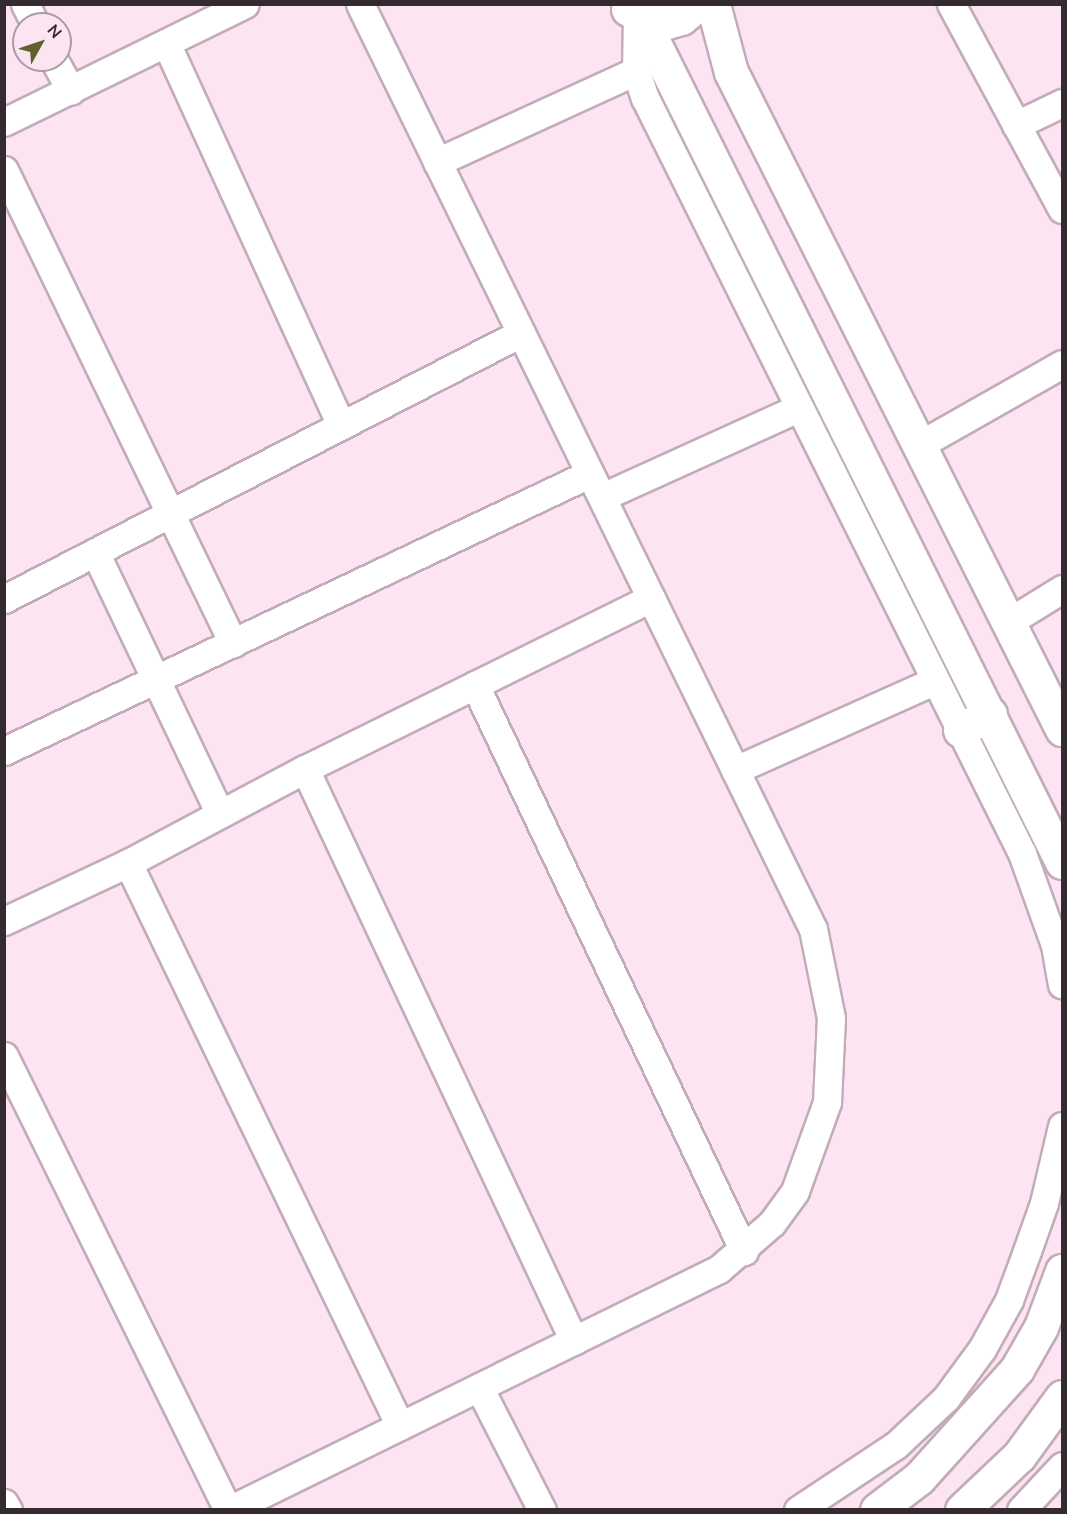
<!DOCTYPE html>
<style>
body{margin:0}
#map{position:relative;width:1067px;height:1514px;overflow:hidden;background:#fce4f2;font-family:"Nunito Sans",sans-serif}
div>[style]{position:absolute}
.roads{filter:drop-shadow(2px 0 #c3acb9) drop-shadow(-2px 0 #c3acb9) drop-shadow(0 2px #c3acb9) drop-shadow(0 -2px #c3acb9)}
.street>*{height:27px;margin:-13.5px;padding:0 13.5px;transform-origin:13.5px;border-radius:13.5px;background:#fff}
.secondary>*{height:33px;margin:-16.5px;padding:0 16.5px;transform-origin:16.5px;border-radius:16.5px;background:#fff}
span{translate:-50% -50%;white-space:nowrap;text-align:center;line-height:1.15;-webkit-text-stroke:5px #fce4f2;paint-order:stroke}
.frame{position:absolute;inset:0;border:6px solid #332b30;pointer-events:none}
.north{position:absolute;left:12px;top:12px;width:60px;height:60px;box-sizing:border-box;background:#fce4f2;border:2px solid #ac9aa4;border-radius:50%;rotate:50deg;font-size:16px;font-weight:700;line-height:24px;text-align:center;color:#332b30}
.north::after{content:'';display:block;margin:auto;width:21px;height:27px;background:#61612e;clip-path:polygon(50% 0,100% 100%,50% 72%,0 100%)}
</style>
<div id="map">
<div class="roads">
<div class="street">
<i style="left:25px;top:4px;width:22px;rotate:63deg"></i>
<i style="left:951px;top:4px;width:233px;rotate:61.6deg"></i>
<i style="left:637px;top:16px;width:55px;rotate:91deg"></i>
<i style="left:636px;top:71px;width:28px;rotate:72deg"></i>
<i style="left:645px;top:98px;width:844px;rotate:63.47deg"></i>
<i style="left:1022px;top:853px;width:98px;rotate:70.3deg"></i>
<i style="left:1055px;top:945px;width:40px;rotate:80deg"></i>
<i style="left:167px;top:45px;width:418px;rotate:65.4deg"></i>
<i style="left:54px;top:60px;width:35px;rotate:61deg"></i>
<i style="left:4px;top:122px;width:268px;rotate:-26.1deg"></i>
<i style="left:1016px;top:125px;width:51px;rotate:-25.6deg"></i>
<i style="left:437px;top:162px;width:219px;rotate:-24.6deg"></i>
<i style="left:4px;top:170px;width:526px;rotate:64.17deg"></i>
<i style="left:919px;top:445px;width:164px;rotate:-29.5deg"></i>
<i style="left:602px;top:497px;width:215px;rotate:-24.4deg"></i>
<i style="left:95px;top:552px;width:290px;rotate:64.5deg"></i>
<i style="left:4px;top:599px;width:581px;rotate:-27.23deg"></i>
<i style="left:1007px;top:623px;width:65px;rotate:-31.7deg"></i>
<i style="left:475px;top:685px;width:627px;rotate:64.58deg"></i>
<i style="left:4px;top:751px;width:647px;rotate:-25.34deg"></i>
<i style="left:305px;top:769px;width:632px;rotate:64.81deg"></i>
<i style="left:735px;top:770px;width:218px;rotate:-24.1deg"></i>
<i style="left:128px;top:863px;width:625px;rotate:64.21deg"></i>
<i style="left:4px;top:921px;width:137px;rotate:-25.1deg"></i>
<i style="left:128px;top:863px;width:200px;rotate:-28deg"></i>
<i style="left:305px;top:769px;width:386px;rotate:-26.3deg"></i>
<i style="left:4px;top:1056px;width:506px;rotate:63.74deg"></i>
<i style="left:479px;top:1387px;width:138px;rotate:62.9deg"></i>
<i style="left:4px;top:1503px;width:8px;rotate:60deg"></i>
<i style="left:229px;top:1510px;width:546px;rotate:-26.19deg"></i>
<i style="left:719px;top:1269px;width:70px;rotate:-41deg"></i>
<i style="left:772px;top:1223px;width:39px;rotate:-54deg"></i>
<i style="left:795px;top:1191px;width:95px;rotate:-70.2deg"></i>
<i style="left:827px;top:1102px;width:84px;rotate:-87.3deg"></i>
<i style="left:831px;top:1018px;width:91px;rotate:-101.4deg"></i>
<i style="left:813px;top:929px;width:1030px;rotate:-116.09deg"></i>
<i style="left:798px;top:1510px;width:118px;rotate:-33.6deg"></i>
<i style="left:896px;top:1445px;width:69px;rotate:-43.2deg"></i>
<i style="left:946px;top:1398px;width:61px;rotate:-53.7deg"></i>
<i style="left:982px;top:1349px;width:56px;rotate:-61.1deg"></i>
<i style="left:1009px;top:1300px;width:52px;rotate:-69.8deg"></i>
<i style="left:1027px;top:1251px;width:51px;rotate:-70.5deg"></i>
<i style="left:1044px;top:1203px;width:79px;rotate:-76.8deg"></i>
<i style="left:1021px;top:1510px;width:60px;rotate:-47deg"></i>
</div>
<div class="secondary">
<i style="left:713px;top:4px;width:70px;rotate:75.2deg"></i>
<i style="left:731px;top:72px;width:736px;rotate:63.26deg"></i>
<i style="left:628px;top:9px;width:27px;rotate:28deg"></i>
<i style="left:652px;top:22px;width:15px"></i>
<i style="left:667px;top:22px;width:15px;rotate:-16deg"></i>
<i style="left:681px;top:18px;width:22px;rotate:-39deg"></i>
<i style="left:641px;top:17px;width:944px;rotate:63.52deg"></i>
<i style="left:960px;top:730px;width:34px;rotate:-28deg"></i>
<i style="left:877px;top:1510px;width:53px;rotate:-37.3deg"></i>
<i style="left:919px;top:1478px;width:147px;rotate:-48deg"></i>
<i style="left:1017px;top:1369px;width:48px;rotate:-60.3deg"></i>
<i style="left:1041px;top:1327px;width:60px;rotate:-69.4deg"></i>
<i style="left:962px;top:1510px;width:79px;rotate:-43.5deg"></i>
<i style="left:1019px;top:1456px;width:73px;rotate:-53.9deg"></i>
</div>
</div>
<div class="frame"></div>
<div class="north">N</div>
</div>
